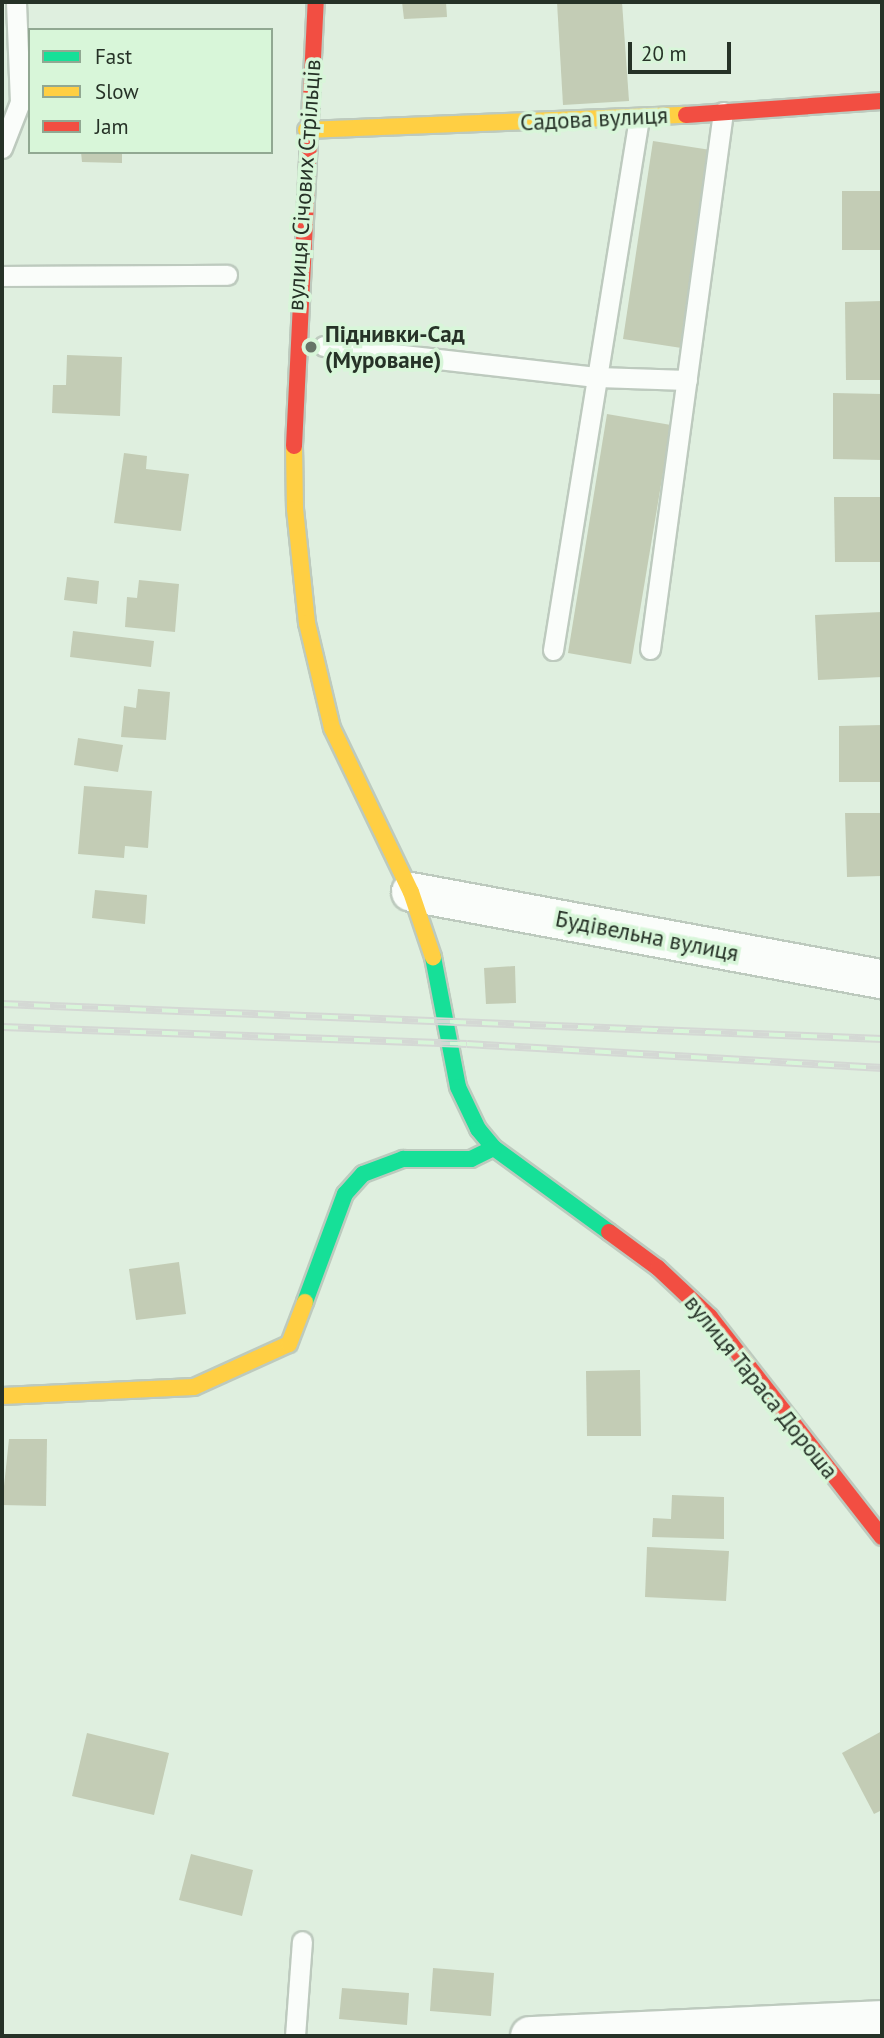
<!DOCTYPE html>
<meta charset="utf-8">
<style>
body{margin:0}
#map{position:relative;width:884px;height:2038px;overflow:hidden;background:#dfefdf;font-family:"PT Sans",sans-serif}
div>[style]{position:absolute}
.building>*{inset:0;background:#c3ccb5}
.roads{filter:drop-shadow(2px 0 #bdcabe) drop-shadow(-2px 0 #bdcabe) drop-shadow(0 2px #bdcabe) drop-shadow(0 -2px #bdcabe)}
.lane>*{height:19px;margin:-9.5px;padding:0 9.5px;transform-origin:9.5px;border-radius:9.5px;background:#fafdfa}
.street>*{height:38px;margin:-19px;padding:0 19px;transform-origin:19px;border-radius:19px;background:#fafdfa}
.fast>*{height:16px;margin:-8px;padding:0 8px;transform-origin:8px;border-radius:8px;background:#16e098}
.slow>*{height:16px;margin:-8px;padding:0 8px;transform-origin:8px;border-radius:8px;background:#ffcf43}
.jam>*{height:16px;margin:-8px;padding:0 8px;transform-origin:8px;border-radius:8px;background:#f24e42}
.rail>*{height:8px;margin-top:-4px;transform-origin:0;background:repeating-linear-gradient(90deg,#d8f6d9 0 16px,#d4d8d4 0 32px);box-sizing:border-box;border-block:2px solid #d4d8d4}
.dots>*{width:19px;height:19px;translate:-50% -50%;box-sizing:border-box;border:4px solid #d8f6d9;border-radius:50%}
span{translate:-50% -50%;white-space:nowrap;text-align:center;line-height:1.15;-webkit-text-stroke:7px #d8f6d9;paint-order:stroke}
.street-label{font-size:23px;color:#263227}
.poi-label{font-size:23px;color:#263227;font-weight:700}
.left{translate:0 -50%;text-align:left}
.frame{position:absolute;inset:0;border:4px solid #263227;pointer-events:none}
.legend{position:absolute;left:28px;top:28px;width:245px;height:126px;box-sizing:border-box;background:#d8f6d9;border:2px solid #91a892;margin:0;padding:9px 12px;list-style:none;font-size:21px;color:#263227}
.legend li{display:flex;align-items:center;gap:14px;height:35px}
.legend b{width:35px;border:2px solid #91a892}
.scale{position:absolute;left:628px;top:42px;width:103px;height:32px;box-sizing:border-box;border:4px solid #263227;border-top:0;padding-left:9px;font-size:21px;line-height:24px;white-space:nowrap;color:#263227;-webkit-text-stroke:5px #d8f6d9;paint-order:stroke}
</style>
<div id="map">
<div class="building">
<i style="clip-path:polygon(402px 2px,446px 2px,447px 17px,404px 19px)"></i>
<i style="clip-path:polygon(557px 2px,622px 2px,629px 101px,563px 105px)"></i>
<i style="clip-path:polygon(653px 141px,717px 151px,688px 349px,623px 339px)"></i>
<i style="clip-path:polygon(81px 152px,122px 152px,122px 163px,82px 162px)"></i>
<i style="clip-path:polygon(842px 191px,882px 191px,882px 250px,842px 250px)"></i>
<i style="clip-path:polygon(882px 301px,882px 380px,846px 380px,845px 302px)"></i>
<i style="clip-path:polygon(67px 355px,122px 357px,120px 416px,52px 413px,53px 385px,66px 385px)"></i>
<i style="clip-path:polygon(833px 393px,882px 394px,882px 460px,833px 459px)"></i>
<i style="clip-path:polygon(607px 414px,671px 425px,631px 664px,568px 653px)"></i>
<i style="clip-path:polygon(124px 453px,147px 456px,146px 469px,189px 474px,181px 531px,114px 523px)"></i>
<i style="clip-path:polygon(834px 497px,882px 497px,882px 562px,835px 562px)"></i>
<i style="clip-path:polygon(67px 577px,99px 581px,97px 604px,64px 600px)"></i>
<i style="clip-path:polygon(139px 580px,179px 584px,175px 632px,125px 627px,127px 597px,137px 598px)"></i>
<i style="clip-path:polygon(882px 612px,882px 677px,818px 680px,815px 615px)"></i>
<i style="clip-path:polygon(73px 631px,154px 641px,151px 667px,70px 657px)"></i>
<i style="clip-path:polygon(138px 689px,170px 692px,166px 740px,121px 737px,124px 706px,136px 708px)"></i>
<i style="clip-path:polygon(882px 725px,882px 782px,839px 782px,839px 726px)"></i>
<i style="clip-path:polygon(78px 738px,123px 745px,118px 772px,74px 765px)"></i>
<i style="clip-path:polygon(84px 786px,152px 791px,148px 848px,125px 846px,124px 858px,78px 854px)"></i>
<i style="clip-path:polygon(845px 813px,882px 813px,882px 876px,847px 877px)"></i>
<i style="clip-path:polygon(95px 890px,147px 895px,145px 924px,92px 918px)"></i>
<i style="clip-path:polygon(515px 966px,516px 1003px,486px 1004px,484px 968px)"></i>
<i style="clip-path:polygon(179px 1262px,186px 1314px,136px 1320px,129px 1269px)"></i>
<i style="clip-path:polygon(640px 1370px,641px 1436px,587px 1436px,586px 1371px)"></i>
<i style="clip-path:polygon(9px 1439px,47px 1439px,46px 1506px,2px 1505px)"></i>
<i style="clip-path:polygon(672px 1495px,724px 1497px,724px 1539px,652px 1537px,653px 1518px,671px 1519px)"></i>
<i style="clip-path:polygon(647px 1547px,729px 1551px,726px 1601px,645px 1597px)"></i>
<i style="clip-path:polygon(882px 1731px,882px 1810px,874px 1814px,842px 1753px)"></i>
<i style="clip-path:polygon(87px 1733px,169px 1753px,154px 1815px,72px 1796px)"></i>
<i style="clip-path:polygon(191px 1854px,253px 1870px,242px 1916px,179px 1900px)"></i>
<i style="clip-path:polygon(433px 1968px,494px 1973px,491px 2016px,430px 2011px)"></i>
<i style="clip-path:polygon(342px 1988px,409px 1993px,407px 2025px,339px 2019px)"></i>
</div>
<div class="roads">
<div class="lane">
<i style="left:2px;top:148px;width:49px;rotate:-68.6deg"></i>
<i style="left:20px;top:102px;width:100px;rotate:-92.3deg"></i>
<i style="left:2px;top:276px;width:225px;rotate:-0.3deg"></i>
<i style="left:324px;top:346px;width:276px;rotate:6.5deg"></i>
<i style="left:598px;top:377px;width:89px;rotate:1.9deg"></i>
<i style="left:650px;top:649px;width:542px;rotate:-82.26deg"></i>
<i style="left:553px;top:650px;width:539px;rotate:-80.82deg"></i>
<i style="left:295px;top:2036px;width:95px;rotate:-85.8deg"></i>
</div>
<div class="street">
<i style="left:411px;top:892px;width:479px;rotate:10.5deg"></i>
<i style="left:530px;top:2036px;width:352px;rotate:-2.6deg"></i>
</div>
<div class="fast">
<i style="left:433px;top:957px;width:132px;rotate:79.1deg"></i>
<i style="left:458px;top:1087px;width:47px;rotate:64.5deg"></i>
<i style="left:478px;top:1129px;width:25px;rotate:50deg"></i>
<i style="left:494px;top:1148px;width:142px;rotate:36.1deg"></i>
<i style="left:305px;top:1302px;width:115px;rotate:-69.7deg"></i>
<i style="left:345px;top:1194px;width:27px;rotate:-48deg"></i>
<i style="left:363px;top:1174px;width:43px;rotate:-20.6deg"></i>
<i style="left:403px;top:1159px;width:68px"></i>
<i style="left:471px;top:1159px;width:25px;rotate:-26deg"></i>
</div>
<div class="slow">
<i style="left:306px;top:130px;width:380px;rotate:-2.3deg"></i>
<i style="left:294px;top:446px;width:63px;rotate:89.1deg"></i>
<i style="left:295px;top:509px;width:115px;rotate:84deg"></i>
<i style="left:307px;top:623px;width:108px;rotate:76.6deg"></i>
<i style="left:332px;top:728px;width:182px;rotate:64.3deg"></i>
<i style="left:411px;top:892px;width:69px;rotate:71.3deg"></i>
<i style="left:2px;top:1396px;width:192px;rotate:-2.7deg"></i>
<i style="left:194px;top:1387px;width:104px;rotate:-24.4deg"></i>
<i style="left:289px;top:1344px;width:45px;rotate:-69.1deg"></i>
</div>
<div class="jam">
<i style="left:686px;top:115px;width:196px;rotate:-4.1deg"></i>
<i style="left:294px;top:446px;width:445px;rotate:-87.2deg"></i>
<i style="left:609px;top:1232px;width:61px;rotate:36.3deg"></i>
<i style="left:658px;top:1268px;width:71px;rotate:43.3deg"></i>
<i style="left:710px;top:1317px;width:279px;rotate:52deg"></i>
</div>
</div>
<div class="rail">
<i style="left:2px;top:1004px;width:881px;rotate:2.28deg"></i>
<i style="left:2px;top:1027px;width:465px;rotate:2.1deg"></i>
<i style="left:467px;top:1044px;width:416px;rotate:3.3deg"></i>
</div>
<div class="dots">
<i style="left:311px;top:347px;background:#677467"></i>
</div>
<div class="street-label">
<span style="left:594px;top:119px;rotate:-3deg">Садова вулиця</span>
<span style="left:304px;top:185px;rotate:-86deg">вулиця Січових Стрільців</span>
<span style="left:647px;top:936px;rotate:11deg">Будівельна вулиця</span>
<span style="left:761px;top:1387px;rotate:51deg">вулиця Тараса Дороша</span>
</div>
<div class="poi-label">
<span class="left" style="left:325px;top:347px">Піднивки-Сад<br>(Муроване)</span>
</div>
<div class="frame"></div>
<ul class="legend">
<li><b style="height:9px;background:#16e098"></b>Fast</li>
<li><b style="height:9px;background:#ffcf43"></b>Slow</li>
<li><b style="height:9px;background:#f24e42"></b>Jam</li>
</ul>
<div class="scale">20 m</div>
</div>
